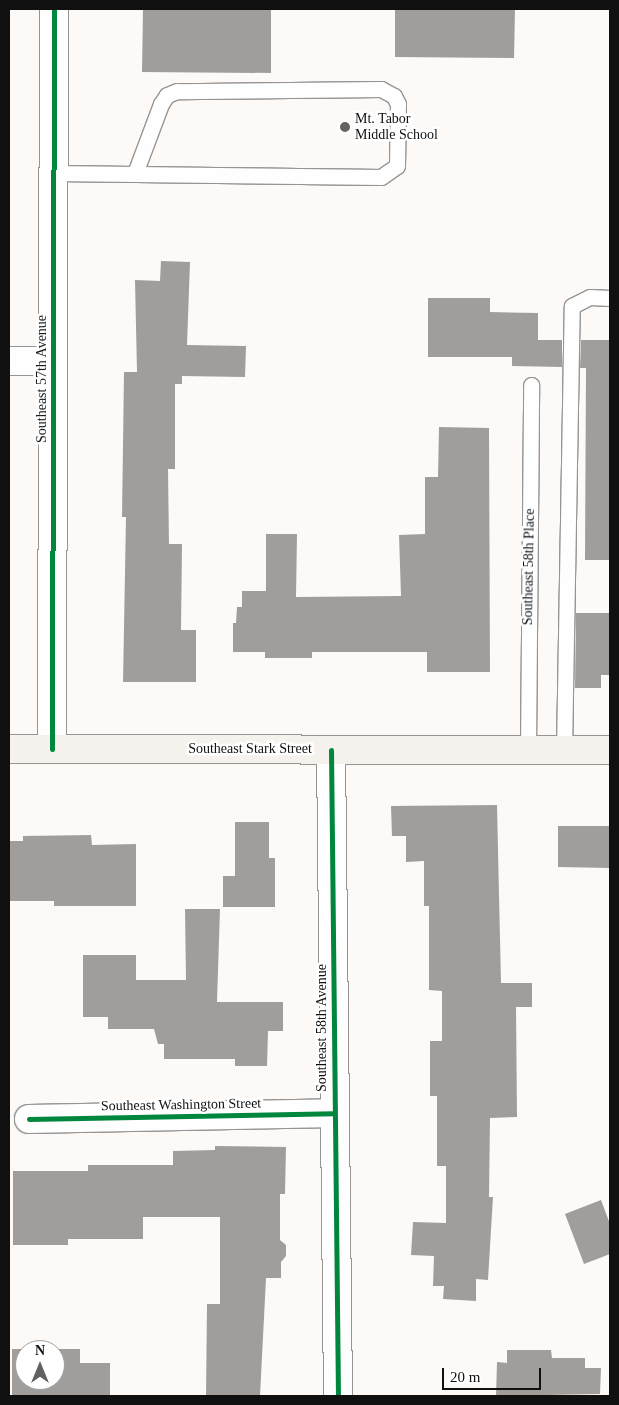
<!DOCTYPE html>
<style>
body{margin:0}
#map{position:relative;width:619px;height:1405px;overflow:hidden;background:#fcf9f6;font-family:"Times New Roman",serif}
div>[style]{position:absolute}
.building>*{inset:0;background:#a09d9b}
.roads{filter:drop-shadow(1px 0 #969594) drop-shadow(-1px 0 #969594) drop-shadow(0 1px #969594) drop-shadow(0 -1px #969594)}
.lane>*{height:15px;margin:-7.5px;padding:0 7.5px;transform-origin:7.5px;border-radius:7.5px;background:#fffefe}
.street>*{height:28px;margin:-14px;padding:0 14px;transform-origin:14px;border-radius:14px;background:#fffefe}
.secondary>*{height:28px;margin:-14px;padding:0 14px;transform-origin:14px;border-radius:14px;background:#f5f1ec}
.cycleway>*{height:5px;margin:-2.5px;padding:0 2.5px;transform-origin:2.5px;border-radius:2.5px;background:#00873e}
.dots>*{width:14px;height:14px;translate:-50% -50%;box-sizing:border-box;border:2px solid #fff;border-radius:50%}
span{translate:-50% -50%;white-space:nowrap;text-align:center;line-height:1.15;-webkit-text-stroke:5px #fff;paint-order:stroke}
.poi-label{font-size:14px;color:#101010}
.left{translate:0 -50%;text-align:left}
.street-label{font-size:14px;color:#101010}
.frame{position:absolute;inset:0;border:10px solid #101010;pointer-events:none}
.north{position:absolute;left:15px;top:1340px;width:50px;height:50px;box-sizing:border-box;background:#fff;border:1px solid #9f9f9f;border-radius:50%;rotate:0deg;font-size:14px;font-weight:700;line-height:20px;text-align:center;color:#101010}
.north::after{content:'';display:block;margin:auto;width:18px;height:22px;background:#636260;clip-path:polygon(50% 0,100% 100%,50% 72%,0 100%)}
.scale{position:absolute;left:442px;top:1368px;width:99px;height:22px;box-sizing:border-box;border:2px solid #101010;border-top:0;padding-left:6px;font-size:15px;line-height:18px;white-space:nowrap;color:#101010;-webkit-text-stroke:4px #fff;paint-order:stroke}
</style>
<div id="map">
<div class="building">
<i style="clip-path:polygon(143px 9px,271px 9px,271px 73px,142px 72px)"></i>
<i style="clip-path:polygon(395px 9px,515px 9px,514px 58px,395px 57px)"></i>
<i style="clip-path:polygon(161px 261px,190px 262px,187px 345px,246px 346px,245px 377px,182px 376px,182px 384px,175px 384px,175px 469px,168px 469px,169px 544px,182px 544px,181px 630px,196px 630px,196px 682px,123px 682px,126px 517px,122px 517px,124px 372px,137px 372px,135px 280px,160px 281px)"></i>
<i style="clip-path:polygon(428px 298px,490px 298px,490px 312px,538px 313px,538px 340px,562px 340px,562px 367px,512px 366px,512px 357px,428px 357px)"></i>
<i style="clip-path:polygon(581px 340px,610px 340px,610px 560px,585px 560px,586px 368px,580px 368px)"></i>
<i style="clip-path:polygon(439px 427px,489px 428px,490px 672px,427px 672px,427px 652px,312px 652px,312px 658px,265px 658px,265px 652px,233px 652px,233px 623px,236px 623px,237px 607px,242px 607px,242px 591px,266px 591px,266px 534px,297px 534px,296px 597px,401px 596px,399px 535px,425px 534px,425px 477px,438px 477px)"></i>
<i style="clip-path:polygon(576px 613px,610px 613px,610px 675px,601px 675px,601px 688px,575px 688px)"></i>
<i style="clip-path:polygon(497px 805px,501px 983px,532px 983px,532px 1007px,516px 1007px,517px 1117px,490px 1118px,489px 1197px,493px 1197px,488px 1280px,476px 1279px,476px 1301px,443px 1299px,444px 1286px,433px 1286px,434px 1256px,411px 1255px,413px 1222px,446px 1223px,446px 1166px,437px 1166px,437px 1096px,430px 1096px,430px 1041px,442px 1041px,442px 991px,429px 990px,429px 906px,424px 906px,424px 861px,406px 862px,406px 836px,392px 836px,391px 806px)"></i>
<i style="clip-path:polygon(235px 822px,269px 822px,269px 858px,275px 858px,275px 907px,223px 907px,223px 876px,235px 876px)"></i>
<i style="clip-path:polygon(558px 826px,610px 826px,610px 868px,558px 867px)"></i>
<i style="clip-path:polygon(91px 835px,92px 845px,136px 844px,136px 906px,54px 906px,54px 901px,9px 901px,9px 841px,23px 841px,23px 836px)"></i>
<i style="clip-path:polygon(185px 909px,220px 909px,217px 1002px,283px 1002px,283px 1031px,268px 1031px,267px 1066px,235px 1066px,235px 1059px,164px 1059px,164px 1044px,158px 1044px,154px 1029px,108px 1029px,108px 1017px,83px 1017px,83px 955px,136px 955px,136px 980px,186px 980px)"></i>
<i style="clip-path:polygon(215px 1146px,286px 1147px,285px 1194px,280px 1194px,280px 1240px,286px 1245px,286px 1256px,281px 1262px,281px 1278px,266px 1278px,260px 1396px,206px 1396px,207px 1304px,220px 1304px,220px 1217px,143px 1217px,143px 1239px,68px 1239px,68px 1245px,13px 1245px,13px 1171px,88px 1171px,88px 1165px,173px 1165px,173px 1151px,215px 1150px)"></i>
<i style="clip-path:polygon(601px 1200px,610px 1224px,610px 1254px,584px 1264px,565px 1214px)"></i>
<i style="clip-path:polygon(evenodd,12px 1349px,80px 1349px,80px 1363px,110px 1363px,110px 1396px,12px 1396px,12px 1349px,25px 1350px,55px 1350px,55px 1380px,25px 1380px,25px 1350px)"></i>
<i style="clip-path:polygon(507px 1350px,551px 1350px,552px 1358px,585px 1358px,585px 1368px,601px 1368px,600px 1394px,496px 1396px,497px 1362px,507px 1363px)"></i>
</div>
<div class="roads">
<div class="lane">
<i style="left:53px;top:173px;width:328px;rotate:0.7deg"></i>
<i style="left:381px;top:177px;width:19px;rotate:-35deg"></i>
<i style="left:397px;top:166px;width:62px;rotate:-89.1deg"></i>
<i style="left:398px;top:104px;width:9px;rotate:-117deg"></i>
<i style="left:394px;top:96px;width:15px;rotate:-152deg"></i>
<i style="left:381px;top:89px;width:204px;rotate:179.4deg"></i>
<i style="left:177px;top:91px;width:11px;rotate:158deg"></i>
<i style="left:167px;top:95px;width:11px;rotate:124deg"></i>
<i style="left:161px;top:104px;width:74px;rotate:110.6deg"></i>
<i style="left:528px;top:750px;width:365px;rotate:-89.5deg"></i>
<i style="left:564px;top:750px;width:444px;rotate:-89deg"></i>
<i style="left:572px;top:306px;width:20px;rotate:-27deg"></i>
<i style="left:590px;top:297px;width:20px;rotate:3deg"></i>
</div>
<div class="street">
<i style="left:9px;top:361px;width:44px"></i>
<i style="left:52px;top:749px;width:740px;rotate:-89.85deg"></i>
<i style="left:331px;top:750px;width:646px;rotate:89.38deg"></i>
<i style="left:29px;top:1119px;width:305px;rotate:-1.1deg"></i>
</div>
<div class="secondary">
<i style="left:9px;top:749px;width:601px;rotate:0.1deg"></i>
</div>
</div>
<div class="cycleway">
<i style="left:52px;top:749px;width:740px;rotate:-89.85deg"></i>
<i style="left:331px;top:750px;width:646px;rotate:89.38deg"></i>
<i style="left:29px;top:1119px;width:305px;rotate:-1.1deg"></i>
</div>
<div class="dots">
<i style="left:345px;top:127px;background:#636260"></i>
</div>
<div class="poi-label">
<span class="left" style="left:355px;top:127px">Mt. Tabor<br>Middle School</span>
</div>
<div class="street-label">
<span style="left:42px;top:379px;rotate:-90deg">Southeast 57th Avenue</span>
<span style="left:529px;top:567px;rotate:-89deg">Southeast 58th Place</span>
<span style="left:250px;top:749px">Southeast Stark Street</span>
<span style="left:322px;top:1028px;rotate:-90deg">Southeast 58th Avenue</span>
<span style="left:181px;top:1105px;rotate:-1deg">Southeast Washington Street</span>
</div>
<div class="frame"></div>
<div class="north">N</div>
<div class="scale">20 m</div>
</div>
